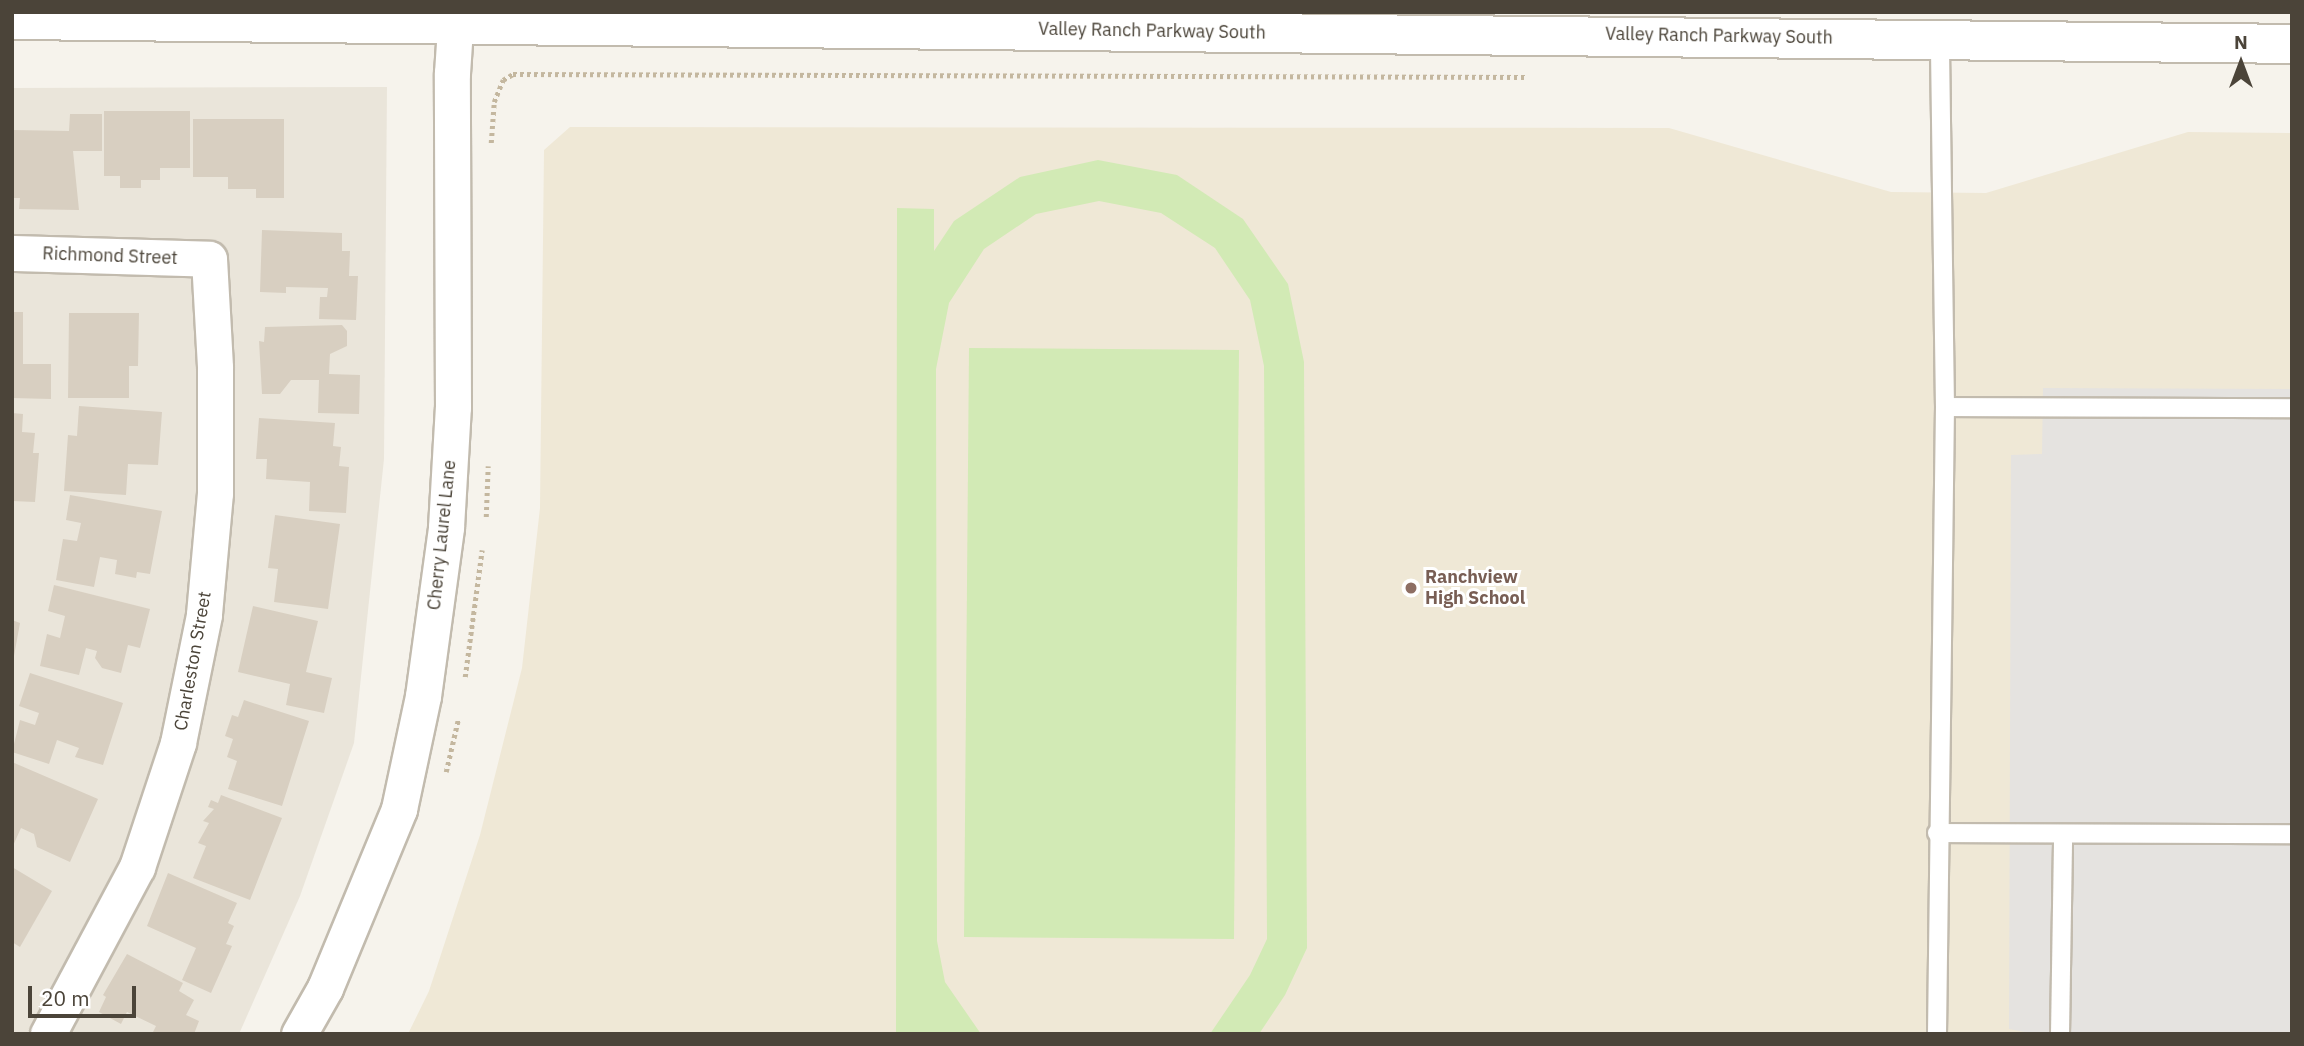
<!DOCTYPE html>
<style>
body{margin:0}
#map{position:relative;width:2304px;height:1046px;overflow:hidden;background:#f6f3ec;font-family:"IBM Plex Sans",sans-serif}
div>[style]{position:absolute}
.residential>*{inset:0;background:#eae5da}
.education>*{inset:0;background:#efe8d6}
.green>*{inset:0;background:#d2eab5}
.parking>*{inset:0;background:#e5e3e0}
.building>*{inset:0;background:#d8cfc1}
.path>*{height:4.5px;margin-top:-2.25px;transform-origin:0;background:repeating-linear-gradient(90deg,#c4b79f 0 3.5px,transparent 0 7px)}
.roads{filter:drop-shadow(2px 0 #c2bbae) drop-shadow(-2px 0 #c2bbae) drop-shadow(0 2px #c2bbae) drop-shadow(0 -2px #c2bbae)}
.service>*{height:18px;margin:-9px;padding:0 9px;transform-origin:9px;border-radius:9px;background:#fff}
.minor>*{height:35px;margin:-17.5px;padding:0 17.5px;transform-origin:17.5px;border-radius:17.5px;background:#fff}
.tertiary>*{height:38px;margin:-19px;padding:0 19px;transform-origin:19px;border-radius:19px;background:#fff}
.dots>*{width:19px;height:19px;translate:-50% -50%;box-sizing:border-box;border:4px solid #fff;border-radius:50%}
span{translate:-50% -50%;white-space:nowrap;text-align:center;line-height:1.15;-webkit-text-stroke:6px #fff;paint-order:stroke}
.street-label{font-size:18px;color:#4b4439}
.education-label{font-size:18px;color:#785e54;font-weight:700}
.left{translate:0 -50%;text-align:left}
.frame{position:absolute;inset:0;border:14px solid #4b4439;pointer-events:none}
.north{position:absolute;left:2206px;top:28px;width:70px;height:70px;-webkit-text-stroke:5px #fff;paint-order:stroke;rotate:0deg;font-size:19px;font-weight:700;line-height:28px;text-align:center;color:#4b4439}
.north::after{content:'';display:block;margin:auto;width:24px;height:32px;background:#4b4439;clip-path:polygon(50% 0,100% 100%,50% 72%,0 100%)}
.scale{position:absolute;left:28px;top:986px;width:108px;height:32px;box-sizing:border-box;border:4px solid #4b4439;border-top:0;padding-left:9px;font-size:21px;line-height:24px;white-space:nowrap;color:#4b4439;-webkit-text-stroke:5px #fff;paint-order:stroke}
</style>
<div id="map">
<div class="residential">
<i style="clip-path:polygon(387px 87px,384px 459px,354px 743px,300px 896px,239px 1034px,12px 1034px,12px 88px)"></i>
</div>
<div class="education">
<i style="clip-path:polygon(570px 127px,1669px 128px,1891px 192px,1986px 193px,2188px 132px,2292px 133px,2292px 1034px,408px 1034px,429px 991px,480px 835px,522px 668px,540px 508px,544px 150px)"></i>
</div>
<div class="green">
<i style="clip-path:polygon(1098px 160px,1177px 175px,1243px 219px,1288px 284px,1304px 362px,1307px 948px,1285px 995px,1259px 1034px,1210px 1034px,1250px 975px,1267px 939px,1264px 366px,1250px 300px,1215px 248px,1161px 213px,1099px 201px,1036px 214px,984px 249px,949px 303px,936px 369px,937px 941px,945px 982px,981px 1034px,896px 1034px,897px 208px,934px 209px,934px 251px,954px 221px,1020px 177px)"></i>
<i style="clip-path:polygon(969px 348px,1239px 350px,1234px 939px,964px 937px)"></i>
</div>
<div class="parking">
<i style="clip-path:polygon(2043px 388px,2292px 389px,2292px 1034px,2036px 1034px,2009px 1029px,2011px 455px,2042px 454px)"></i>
</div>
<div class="building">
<i style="clip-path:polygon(104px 111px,190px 111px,190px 168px,160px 168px,160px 180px,141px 180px,141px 188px,120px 188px,120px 176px,104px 176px)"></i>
<i style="clip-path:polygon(70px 114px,102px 114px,102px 151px,73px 151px,79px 210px,19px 209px,20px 198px,12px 198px,12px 130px,69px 131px)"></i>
<i style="clip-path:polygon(193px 119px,284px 119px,284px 198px,256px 198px,256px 189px,228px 189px,228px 177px,193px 177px)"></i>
<i style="clip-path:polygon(262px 230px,342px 233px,342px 251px,350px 251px,349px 276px,358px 276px,356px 320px,319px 319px,320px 297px,327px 297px,328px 288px,286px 287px,286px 293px,260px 292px)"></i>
<i style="clip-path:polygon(12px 312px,23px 312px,23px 364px,51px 364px,51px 399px,12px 398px)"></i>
<i style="clip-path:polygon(69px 313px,139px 313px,138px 366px,129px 366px,129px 398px,68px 398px)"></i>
<i style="clip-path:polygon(342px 325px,347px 331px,347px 346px,330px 354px,329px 374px,360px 375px,359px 414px,318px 413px,319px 380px,291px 380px,280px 394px,262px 394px,259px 341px,264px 342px,265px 327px)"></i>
<i style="clip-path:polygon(79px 406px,162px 412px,158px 465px,128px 464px,126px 495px,64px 491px,68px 435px,77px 436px)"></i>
<i style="clip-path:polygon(12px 413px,23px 414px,22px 432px,35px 433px,33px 453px,39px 453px,35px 502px,12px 501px)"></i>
<i style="clip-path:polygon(259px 418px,335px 423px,333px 446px,341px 447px,339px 466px,349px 467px,346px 513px,309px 511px,310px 482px,266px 479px,267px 459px,256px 459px)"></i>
<i style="clip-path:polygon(70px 495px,162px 511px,150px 574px,137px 572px,136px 578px,115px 574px,117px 560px,100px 557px,94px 587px,56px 580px,63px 539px,77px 541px,81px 523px,66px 520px)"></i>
<i style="clip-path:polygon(275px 515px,340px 524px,328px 609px,274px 602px,278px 569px,268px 568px)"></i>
<i style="clip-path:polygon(54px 585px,150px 609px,140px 648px,128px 645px,121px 673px,102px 668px,95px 658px,97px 651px,86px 648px,79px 675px,40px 666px,47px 634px,60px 638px,65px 616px,48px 611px)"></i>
<i style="clip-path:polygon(253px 606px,318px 621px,306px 672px,332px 678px,324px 713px,286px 705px,290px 684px,238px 672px)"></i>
<i style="clip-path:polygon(12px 620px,20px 623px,14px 656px,12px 656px)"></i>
<i style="clip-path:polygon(30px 673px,123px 703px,103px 765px,75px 757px,79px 748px,57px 740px,49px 764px,12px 752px,20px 720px,35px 725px,39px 713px,19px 706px)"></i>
<i style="clip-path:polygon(244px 700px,309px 721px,282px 806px,228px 789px,237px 761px,227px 757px,233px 739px,225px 736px,232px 715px,238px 717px)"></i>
<i style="clip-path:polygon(12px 762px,98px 799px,70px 862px,37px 847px,34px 834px,21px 828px,12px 848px)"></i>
<i style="clip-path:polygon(221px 795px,282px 818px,250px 900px,193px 878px,206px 846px,198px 843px,209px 823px,203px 821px,214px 809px,208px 807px,211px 800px,218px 803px)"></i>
<i style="clip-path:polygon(12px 867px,52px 891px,20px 947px,12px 942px)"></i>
<i style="clip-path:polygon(168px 873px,237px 903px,228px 923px,234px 926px,226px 944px,232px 946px,211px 993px,182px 980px,196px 948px,147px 926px)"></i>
<i style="clip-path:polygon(127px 954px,183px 983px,179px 991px,194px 1000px,186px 1015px,199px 1021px,194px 1034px,152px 1034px,156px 1026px,127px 1012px,121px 1024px,99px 1012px,106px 997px,103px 995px)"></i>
</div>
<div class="path">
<i style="left:491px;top:143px;width:41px;rotate:-85.8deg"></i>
<i style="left:494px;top:102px;width:24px;rotate:-68deg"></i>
<i style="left:503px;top:80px;width:12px;rotate:-31deg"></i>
<i style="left:513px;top:74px;width:1014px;rotate:0.17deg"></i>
<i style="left:486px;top:517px;width:51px;rotate:-87.8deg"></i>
<i style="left:465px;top:677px;width:128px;rotate:-82.4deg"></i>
<i style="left:446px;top:772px;width:53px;rotate:-77deg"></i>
</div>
<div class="roads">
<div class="service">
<i style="left:1945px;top:407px;width:347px;rotate:0.2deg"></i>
<i style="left:1937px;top:833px;width:355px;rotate:0.2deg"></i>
<i style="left:1937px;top:1034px;width:627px;rotate:-89.27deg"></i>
<i style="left:1945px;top:407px;width:369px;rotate:-90.8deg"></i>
<i style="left:2060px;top:1034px;width:200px;rotate:-89.1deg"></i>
</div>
<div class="minor">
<i style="left:12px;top:253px;width:197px;rotate:1.7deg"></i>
<i style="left:209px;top:259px;width:109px;rotate:86.8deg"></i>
<i style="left:215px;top:368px;width:125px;rotate:90deg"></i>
<i style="left:215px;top:493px;width:122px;rotate:95.2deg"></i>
<i style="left:204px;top:615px;width:131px;rotate:101.5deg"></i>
<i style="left:178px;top:743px;width:131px;rotate:108.3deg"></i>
<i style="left:137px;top:867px;width:189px;rotate:118.1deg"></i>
<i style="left:299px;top:1034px;width:53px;rotate:-60.5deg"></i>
<i style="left:325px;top:988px;width:194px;rotate:-67.5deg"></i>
<i style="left:399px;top:809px;width:116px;rotate:-78deg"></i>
<i style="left:423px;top:696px;width:171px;rotate:-82.2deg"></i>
<i style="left:446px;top:527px;width:120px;rotate:-86.7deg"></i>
<i style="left:453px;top:407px;width:334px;rotate:-90.2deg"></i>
<i style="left:452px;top:73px;width:61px;rotate:-86.2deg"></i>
</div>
<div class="tertiary">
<i style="left:12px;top:20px;width:2280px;rotate:0.6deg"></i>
</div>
</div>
<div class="dots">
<i style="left:1411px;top:588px;background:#8d6e63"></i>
</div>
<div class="street-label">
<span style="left:1152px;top:31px;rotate:1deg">Valley Ranch Parkway South</span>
<span style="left:1719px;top:36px;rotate:1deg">Valley Ranch Parkway South</span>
<span style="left:110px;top:256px;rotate:2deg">Richmond Street</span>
<span style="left:442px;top:535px;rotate:-84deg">Cherry Laurel Lane</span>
<span style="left:193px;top:661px;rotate:-80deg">Charleston Street</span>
</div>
<div class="education-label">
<span class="left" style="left:1425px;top:588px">Ranchview<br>High School</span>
</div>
<div class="frame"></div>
<div class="north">N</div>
<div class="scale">20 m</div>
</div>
